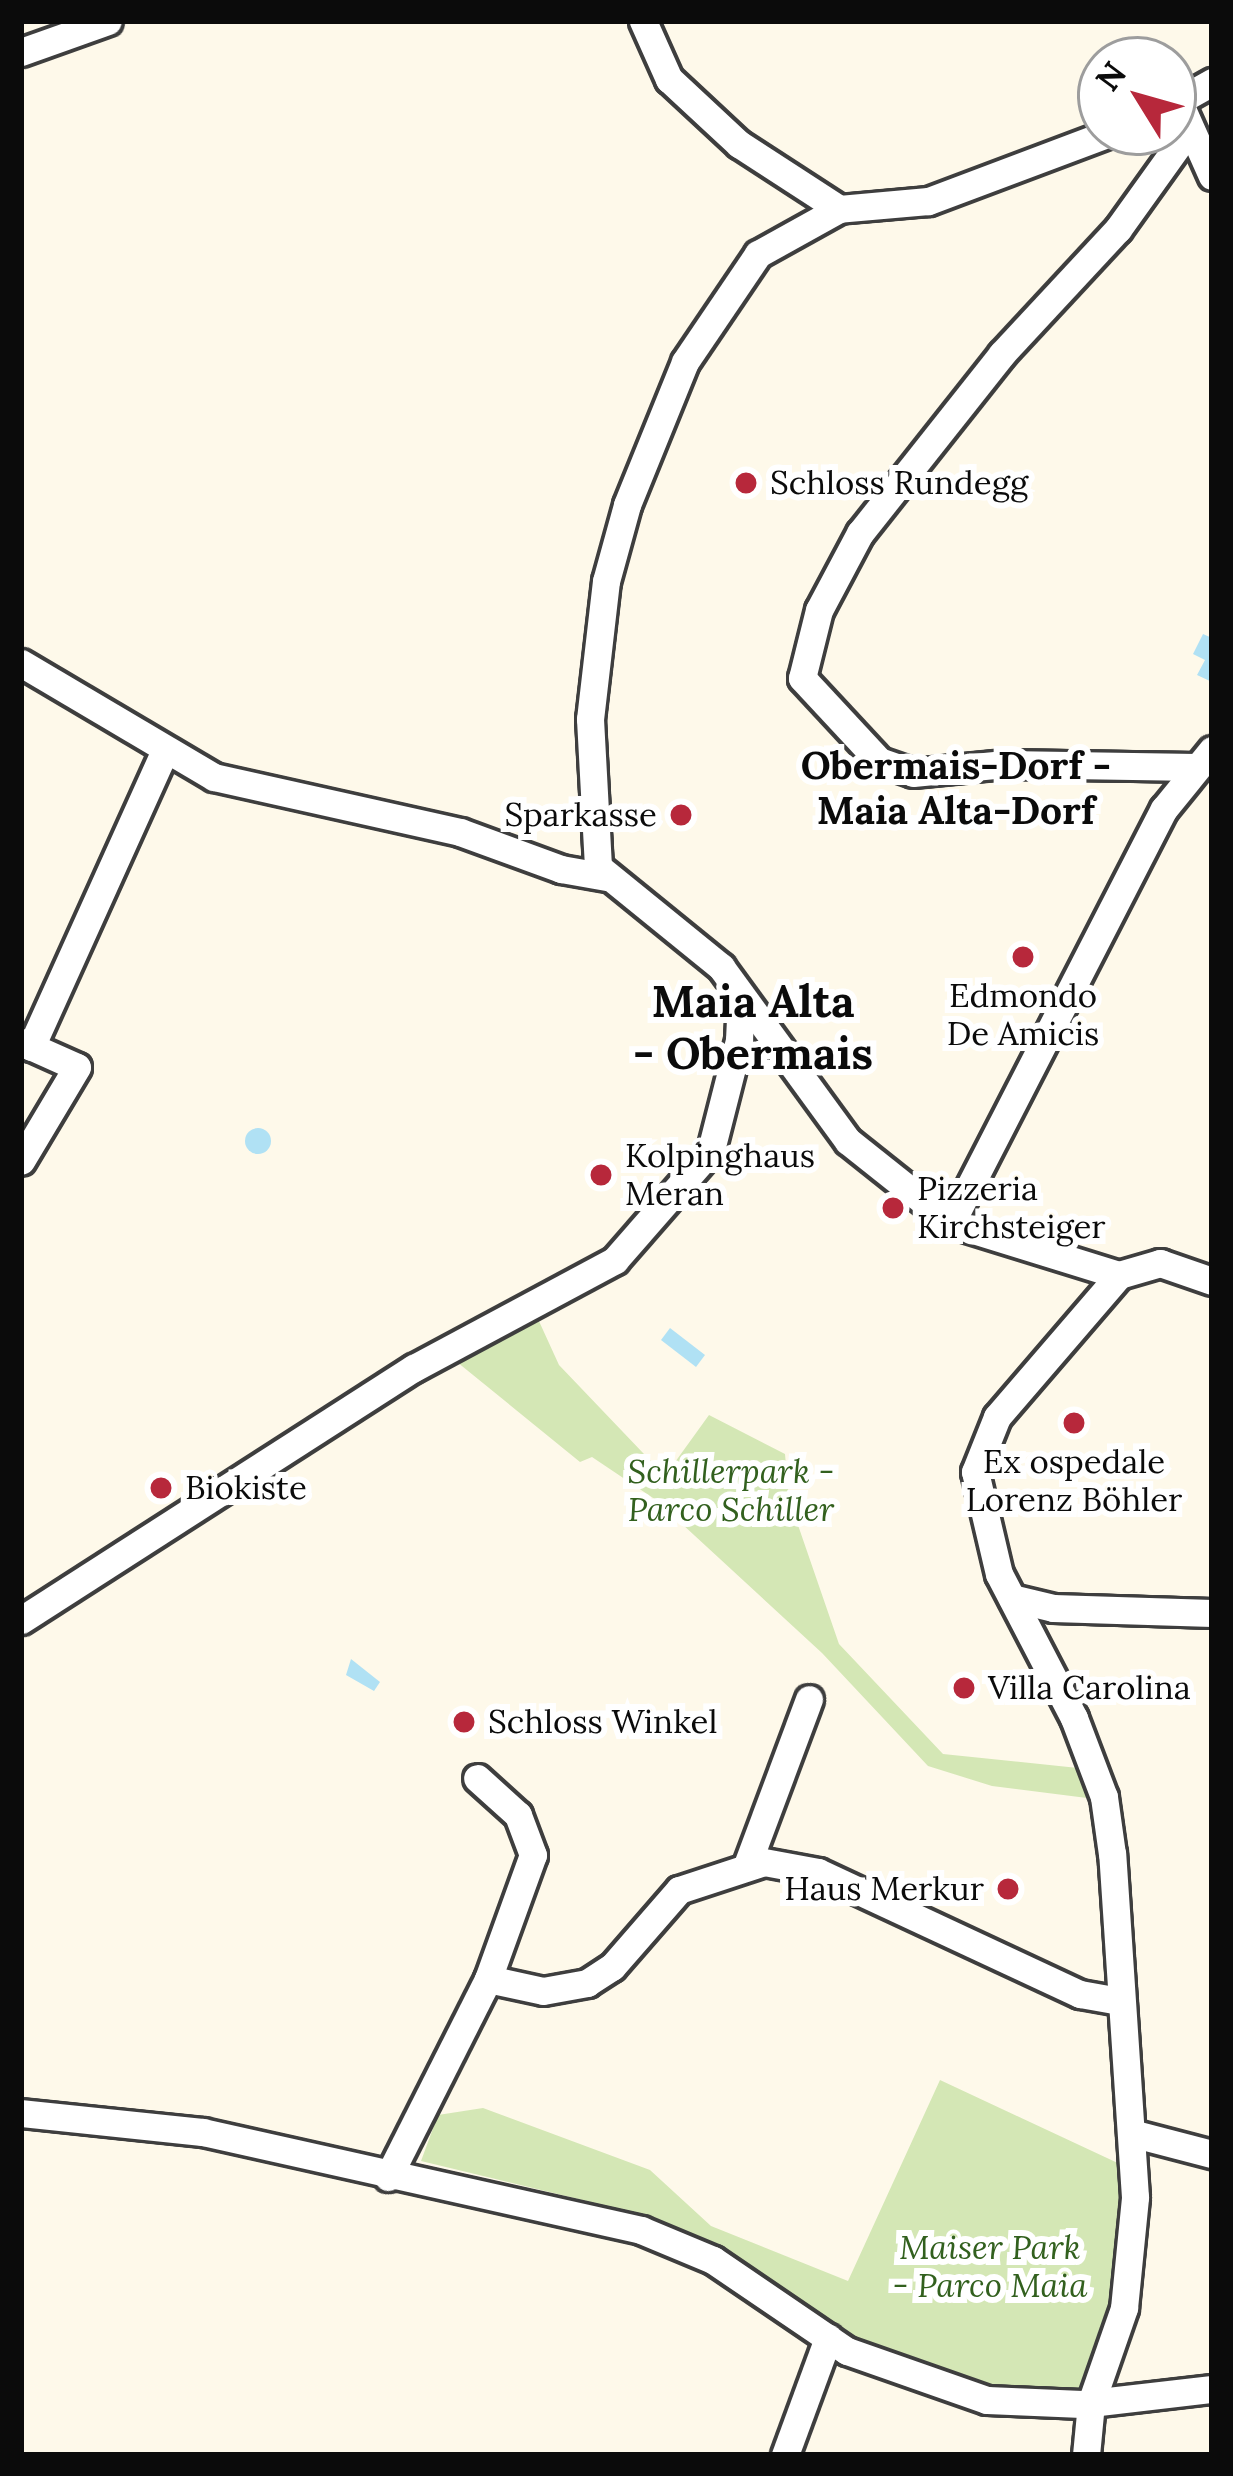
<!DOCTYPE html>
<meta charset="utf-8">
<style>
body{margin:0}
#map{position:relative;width:1233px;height:2476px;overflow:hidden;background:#fef9ea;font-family:Lora,serif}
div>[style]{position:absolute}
.green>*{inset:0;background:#d4e7b5}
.water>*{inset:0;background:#b0e1f4}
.round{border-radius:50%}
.roads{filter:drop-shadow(3px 0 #3e3e3e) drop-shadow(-3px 0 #3e3e3e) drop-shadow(0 3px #3e3e3e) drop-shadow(0 -3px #3e3e3e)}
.minor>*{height:27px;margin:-13.5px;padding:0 13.5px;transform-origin:13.5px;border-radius:13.5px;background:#fff}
.dots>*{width:33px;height:33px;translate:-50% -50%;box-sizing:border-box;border:6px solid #fff;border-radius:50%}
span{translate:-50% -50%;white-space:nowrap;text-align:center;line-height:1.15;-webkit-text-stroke:12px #fff;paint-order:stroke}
.poi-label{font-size:33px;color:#0b0b0b}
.left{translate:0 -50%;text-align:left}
.right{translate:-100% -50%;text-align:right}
.park-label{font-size:33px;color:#32601e;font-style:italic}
.quarter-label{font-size:39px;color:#0b0b0b;font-weight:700}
.district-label{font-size:45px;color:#0b0b0b;font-weight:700}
.frame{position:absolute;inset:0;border:24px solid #0b0b0b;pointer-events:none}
.north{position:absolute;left:1077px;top:36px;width:120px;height:120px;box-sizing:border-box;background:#fff;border:3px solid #9d9d9d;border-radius:50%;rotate:307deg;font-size:33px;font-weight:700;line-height:48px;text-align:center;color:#0b0b0b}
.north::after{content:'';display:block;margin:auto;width:42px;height:54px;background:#b7283b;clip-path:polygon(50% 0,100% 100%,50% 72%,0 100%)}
</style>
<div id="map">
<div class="green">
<i style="clip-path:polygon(538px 1319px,559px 1365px,665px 1476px,709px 1415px,785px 1454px,789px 1499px,839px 1644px,943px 1754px,1078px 1768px,1087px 1798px,992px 1786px,928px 1766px,822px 1653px,656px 1500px,592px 1457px,580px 1462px,457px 1362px)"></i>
<i style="clip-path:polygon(940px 2080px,1122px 2165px,1112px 2302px,1087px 2401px,988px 2396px,851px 2346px,667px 2230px,607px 2206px,421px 2161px,438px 2115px,483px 2108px,650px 2170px,711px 2226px,848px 2281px)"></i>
</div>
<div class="water">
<i style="clip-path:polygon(1203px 634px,1212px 638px,1212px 682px,1197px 675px,1205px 660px,1193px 654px)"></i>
<i class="round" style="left:245px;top:1128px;width:26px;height:26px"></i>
<i style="clip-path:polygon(670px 1328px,705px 1355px,696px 1367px,661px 1340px)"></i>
<i style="clip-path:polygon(351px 1659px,380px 1682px,374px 1691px,346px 1675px)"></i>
</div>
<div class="roads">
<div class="minor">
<i style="left:643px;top:21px;width:64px;rotate:65.9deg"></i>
<i style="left:669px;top:79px;width:96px;rotate:42.9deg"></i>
<i style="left:739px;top:144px;width:119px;rotate:33deg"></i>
<i style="left:21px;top:52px;width:92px;rotate:-19.6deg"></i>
<i style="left:1179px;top:102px;width:81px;rotate:66deg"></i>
<i style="left:1173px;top:104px;width:45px;rotate:-29.4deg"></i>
<i style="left:1189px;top:130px;width:122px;rotate:125.6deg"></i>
<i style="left:1118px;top:229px;width:171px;rotate:132.9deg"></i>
<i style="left:1002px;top:354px;width:228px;rotate:128.4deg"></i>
<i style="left:860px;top:533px;width:87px;rotate:118deg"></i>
<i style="left:819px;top:610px;width:70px;rotate:104deg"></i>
<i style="left:802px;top:678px;width:113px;rotate:47.1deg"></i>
<i style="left:879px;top:761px;width:36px;rotate:19deg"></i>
<i style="left:913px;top:773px;width:92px;rotate:-5.6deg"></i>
<i style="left:1005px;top:764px;width:191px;rotate:0.9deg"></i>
<i style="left:1112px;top:132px;width:197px;rotate:159.4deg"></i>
<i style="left:928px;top:201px;width:89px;rotate:174.9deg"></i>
<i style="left:839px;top:209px;width:93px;rotate:150.9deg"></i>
<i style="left:758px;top:254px;width:130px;rotate:124.1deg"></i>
<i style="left:685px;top:362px;width:154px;rotate:112.1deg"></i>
<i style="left:627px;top:505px;width:79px;rotate:105.4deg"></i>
<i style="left:606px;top:581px;width:139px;rotate:96.6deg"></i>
<i style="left:590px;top:719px;width:148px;rotate:86.9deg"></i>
<i style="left:598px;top:867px;width:159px;rotate:39.1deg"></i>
<i style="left:721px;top:967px;width:215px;rotate:53.9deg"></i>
<i style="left:848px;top:1141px;width:132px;rotate:38.5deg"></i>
<i style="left:951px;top:1223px;width:176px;rotate:17.2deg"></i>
<i style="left:21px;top:663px;width:224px;rotate:30.6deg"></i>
<i style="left:214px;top:777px;width:252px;rotate:12.6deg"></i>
<i style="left:460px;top:832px;width:108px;rotate:20.1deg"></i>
<i style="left:561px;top:869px;width:46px;rotate:10.1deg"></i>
<i style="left:21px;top:1042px;width:61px;rotate:24.1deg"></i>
<i style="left:77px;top:1067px;width:109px;rotate:120.8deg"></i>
<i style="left:31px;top:1047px;width:323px;rotate:-65.7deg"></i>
<i style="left:951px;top:1223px;width:466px;rotate:-62.8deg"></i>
<i style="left:1164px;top:809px;width:76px;rotate:-50.9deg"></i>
<i style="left:1012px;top:1598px;width:42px;rotate:13.7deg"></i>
<i style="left:1053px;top:1608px;width:159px;rotate:1.8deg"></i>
<i style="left:21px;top:1620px;width:467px;rotate:-32.7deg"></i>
<i style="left:414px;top:1368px;width:228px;rotate:-28.2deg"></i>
<i style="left:615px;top:1260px;width:146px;rotate:-48.9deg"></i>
<i style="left:711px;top:1150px;width:114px;rotate:-75.7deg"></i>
<i style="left:739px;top:1040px;width:42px;rotate:-87.3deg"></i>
<i style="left:747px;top:1865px;width:177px;rotate:-69.5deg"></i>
<i style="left:488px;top:1979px;width:56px;rotate:12.3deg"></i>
<i style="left:543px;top:1991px;width:45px;rotate:-10.3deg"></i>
<i style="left:587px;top:1983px;width:30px;rotate:-33deg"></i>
<i style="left:612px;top:1967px;width:102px;rotate:-49deg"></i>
<i style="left:679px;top:1890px;width:89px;rotate:-18.2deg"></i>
<i style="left:764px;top:1862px;width:55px;rotate:10.5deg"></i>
<i style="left:818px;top:1872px;width:289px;rotate:25deg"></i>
<i style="left:1080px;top:1994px;width:40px;rotate:10deg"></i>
<i style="left:21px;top:2113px;width:183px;rotate:6deg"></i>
<i style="left:203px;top:2132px;width:449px;rotate:12.6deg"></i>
<i style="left:641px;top:2230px;width:78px;rotate:22.6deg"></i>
<i style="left:713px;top:2260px;width:162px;rotate:34.2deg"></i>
<i style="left:847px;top:2351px;width:148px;rotate:19.3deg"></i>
<i style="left:987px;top:2400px;width:95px;rotate:2.4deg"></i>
<i style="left:1082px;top:2404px;width:131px;rotate:-6.6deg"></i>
<i style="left:1135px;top:2134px;width:80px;rotate:14.6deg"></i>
<i style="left:388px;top:2177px;width:222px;rotate:-63.2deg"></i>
<i style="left:488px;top:1979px;width:132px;rotate:-70.1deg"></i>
<i style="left:533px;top:1855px;width:43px;rotate:-110.6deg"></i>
<i style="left:518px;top:1815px;width:55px;rotate:-137.9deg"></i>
<i style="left:785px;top:2455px;width:125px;rotate:-69.8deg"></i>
<i style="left:1086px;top:2455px;width:52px;rotate:-84.5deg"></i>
<i style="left:1091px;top:2403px;width:101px;rotate:-70.8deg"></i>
<i style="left:1124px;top:2308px;width:112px;rotate:-84.3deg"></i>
<i style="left:1135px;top:2197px;width:344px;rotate:-93.8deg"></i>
<i style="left:1112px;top:1854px;width:58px;rotate:-98deg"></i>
<i style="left:1104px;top:1797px;width:85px;rotate:-110.8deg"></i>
<i style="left:1074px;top:1718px;width:162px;rotate:-117.5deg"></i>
<i style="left:999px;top:1574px;width:105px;rotate:-103.2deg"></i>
<i style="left:975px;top:1472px;width:59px;rotate:-68.2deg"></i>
<i style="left:997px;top:1417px;width:187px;rotate:-49.3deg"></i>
<i style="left:1119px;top:1275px;width:43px;rotate:-16.3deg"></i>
<i style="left:1160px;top:1263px;width:55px;rotate:19.1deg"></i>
</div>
</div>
<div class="dots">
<i style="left:746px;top:483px;background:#b7283b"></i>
<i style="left:681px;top:815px;background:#b7283b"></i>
<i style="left:1023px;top:957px;background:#b7283b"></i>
<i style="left:601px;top:1175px;background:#b7283b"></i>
<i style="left:893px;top:1208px;background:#b7283b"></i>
<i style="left:1074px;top:1423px;background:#b7283b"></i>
<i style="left:161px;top:1488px;background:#b7283b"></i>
<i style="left:964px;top:1688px;background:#b7283b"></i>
<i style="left:464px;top:1722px;background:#b7283b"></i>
<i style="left:1008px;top:1889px;background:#b7283b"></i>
</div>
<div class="poi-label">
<span class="left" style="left:770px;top:483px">Schloss Rundegg</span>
<span class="right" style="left:657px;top:815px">Sparkasse</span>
<span style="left:1023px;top:1015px">Edmondo<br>De Amicis</span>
<span class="left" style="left:625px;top:1175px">Kolpinghaus<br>Meran</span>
<span class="left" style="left:917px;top:1208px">Pizzeria<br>Kirchsteiger</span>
<span style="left:1074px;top:1481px">Ex ospedale<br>Lorenz Böhler</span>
<span class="left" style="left:185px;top:1488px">Biokiste</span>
<span class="left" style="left:988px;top:1688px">Villa Carolina</span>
<span class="left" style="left:488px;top:1722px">Schloss Winkel</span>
<span class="right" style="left:984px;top:1889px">Haus Merkur</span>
</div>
<div class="park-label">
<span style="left:731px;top:1491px">Schillerpark -<br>Parco Schiller</span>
<span style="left:990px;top:2267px">Maiser Park<br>- Parco Maia</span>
</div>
<div class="quarter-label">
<span style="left:956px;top:788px">Obermais-Dorf -<br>Maia Alta-Dorf</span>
</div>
<div class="district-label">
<span style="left:753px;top:1027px">Maia Alta<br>- Obermais</span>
</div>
<div class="frame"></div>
<div class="north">N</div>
</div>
